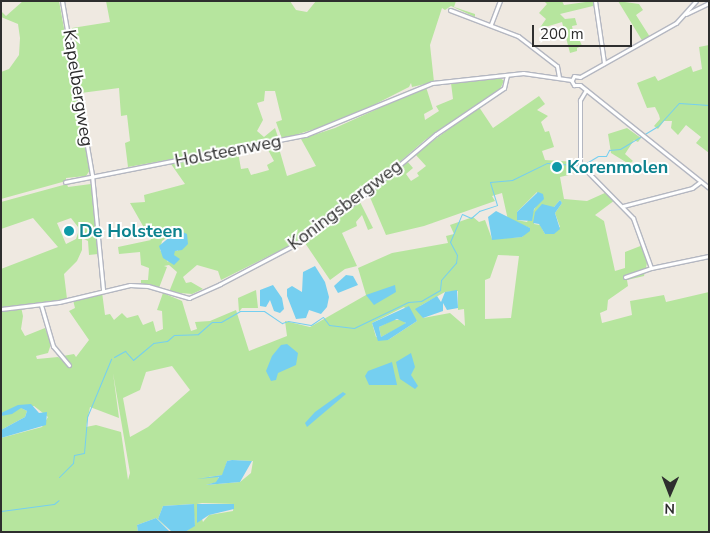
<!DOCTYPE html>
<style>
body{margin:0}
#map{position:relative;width:710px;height:533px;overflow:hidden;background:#efe9e1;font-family:"Nunito Sans",sans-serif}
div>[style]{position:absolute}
.green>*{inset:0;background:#b6e59e}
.water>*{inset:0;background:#75cff0}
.stream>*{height:1px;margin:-0.5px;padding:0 0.5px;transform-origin:0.5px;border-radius:0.5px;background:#75cff0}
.roads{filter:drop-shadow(1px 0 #b4b7c1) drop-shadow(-1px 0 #b4b7c1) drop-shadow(0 1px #b4b7c1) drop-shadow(0 -1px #b4b7c1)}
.street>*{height:3px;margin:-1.5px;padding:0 1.5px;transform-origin:1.5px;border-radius:1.5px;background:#fff}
.dots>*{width:14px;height:14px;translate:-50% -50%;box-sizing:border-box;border:2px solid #fff;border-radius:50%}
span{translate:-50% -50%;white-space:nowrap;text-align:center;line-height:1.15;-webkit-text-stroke:4px #fff;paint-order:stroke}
.street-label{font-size:18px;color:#2e2e2e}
.culture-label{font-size:18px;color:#0d838f;font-weight:700}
.left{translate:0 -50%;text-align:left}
.frame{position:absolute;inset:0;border:2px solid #2e2e2e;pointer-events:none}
.north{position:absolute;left:645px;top:468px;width:50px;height:50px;-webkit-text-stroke:4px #fff;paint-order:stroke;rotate:181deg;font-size:14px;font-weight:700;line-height:20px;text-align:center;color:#2e2e2e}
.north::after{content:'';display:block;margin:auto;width:18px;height:22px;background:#2e2e2e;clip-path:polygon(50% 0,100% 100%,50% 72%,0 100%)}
.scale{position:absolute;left:532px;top:25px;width:100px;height:22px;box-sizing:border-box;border:2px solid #2e2e2e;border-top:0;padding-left:6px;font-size:15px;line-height:18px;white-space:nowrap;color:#2e2e2e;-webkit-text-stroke:4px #fff;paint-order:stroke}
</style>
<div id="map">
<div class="green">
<i style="clip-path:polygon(23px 1px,59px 1px,90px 170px,86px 176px,66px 178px,66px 181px,1px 199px,1px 72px,9px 69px,19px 55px,20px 38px,18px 24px,1px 17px,1px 11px,6px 16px)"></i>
<i style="clip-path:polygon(106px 1px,290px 1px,296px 10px,307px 12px,316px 1px,456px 1px,454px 7px,475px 14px,475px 17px,451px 6px,445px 10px,442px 8px,430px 45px,434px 82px,412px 87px,411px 83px,409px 87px,344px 120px,282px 139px,276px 122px,282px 120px,275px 91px,265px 91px,264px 101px,257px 103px,263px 120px,257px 131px,264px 137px,275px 128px,279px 140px,128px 167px,125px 143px,130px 141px,127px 115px,121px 116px,119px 88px,81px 93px,72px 28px,110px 22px)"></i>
<i style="clip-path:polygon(544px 1px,562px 1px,564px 5px,593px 1px,593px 6px,560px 14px,565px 19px,575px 18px,577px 25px,572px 26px,573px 31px,576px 31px,582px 46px,577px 48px,577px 51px,570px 53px,562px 22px,539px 29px,546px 19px,539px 13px,547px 4px)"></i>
<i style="clip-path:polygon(618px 1px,639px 4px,643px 10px,636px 15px,650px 37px,643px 42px)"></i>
<i style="clip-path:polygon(709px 45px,709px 153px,696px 143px,701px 137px,686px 125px,678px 135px,671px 128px,672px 121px,664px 121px,658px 129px,654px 126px,660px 119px,659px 115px,655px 107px,647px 108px,637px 83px,655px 76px,658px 81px,691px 66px,693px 72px,702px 69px,699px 47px)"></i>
<i style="clip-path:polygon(evenodd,499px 77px,504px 81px,500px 89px,425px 140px,366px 191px,299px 241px,221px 280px,218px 271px,197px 265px,183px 277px,186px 283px,191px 282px,203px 289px,192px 294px,169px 292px,177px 272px,169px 265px,164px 266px,167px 267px,159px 288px,141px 283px,141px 280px,148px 280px,149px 268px,141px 265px,140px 252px,119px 254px,118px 247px,151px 240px,130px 203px,145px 202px,144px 195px,185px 184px,171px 164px,238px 152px,241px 169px,248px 168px,251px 175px,269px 170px,267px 165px,274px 161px,267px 148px,278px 145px,287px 176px,316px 166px,301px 139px,335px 128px,426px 87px,433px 109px,424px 114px,425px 120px,439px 111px,436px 106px,453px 99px,451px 83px,499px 77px,178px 230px,178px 251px,175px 250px,168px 262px,160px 250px,162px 241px,178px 230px)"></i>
<i style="clip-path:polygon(evenodd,539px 96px,545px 104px,537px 110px,548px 116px,541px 122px,545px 132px,549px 131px,554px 147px,542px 151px,545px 160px,576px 162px,573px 174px,560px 177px,564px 199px,587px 201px,607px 192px,615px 200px,595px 215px,604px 221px,615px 271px,625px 268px,625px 252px,643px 245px,647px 263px,644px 276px,627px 280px,628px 286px,608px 300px,607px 310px,600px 313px,602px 323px,632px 315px,630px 301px,664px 295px,666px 302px,709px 292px,709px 532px,185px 532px,195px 525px,193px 504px,163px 506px,158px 519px,172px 532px,156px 518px,137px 525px,138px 532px,1px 532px,1px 438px,42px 427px,48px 417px,34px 406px,1px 413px,1px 269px,58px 247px,33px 218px,1px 229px,1px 202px,67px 184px,68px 187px,91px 184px,98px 254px,89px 255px,88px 241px,82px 238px,82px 250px,77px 261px,64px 274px,67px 299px,21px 307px,23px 316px,21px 329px,25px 336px,45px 328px,51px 344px,48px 353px,36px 356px,37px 359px,58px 357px,68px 364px,63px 356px,74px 354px,76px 357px,89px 340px,69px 311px,75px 308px,73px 300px,102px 292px,105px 315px,110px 314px,114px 320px,122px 313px,127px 318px,138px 315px,143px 325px,153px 321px,156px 332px,163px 329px,162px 311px,157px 310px,163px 293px,182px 301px,191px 331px,197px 329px,195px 322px,210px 321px,236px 310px,249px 351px,287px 336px,285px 321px,310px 327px,366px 295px,358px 268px,392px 253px,448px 243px,446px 236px,454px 234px,450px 225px,473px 217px,479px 222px,485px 220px,492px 239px,522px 237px,530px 228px,508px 220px,502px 193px,492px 196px,495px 201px,424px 226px,386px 235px,369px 195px,407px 161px,413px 168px,406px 174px,411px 181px,419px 176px,417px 173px,426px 166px,415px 154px,479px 107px,493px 128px,539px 96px,537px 192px,538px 203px,527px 222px,517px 220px,517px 212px,537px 192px,539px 96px,560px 200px,562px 203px,555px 213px,560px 227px,545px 234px,540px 225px,534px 224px,536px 215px,554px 207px,560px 200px,539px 96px,71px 218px,78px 227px,78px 233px,76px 239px,66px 244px,57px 223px,71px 218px,539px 96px,498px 255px,519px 256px,511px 318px,485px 319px,485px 280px,490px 278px,498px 255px,539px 96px,458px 291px,458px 310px,464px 309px,465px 326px,450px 313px,423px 318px,420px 306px,445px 292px,458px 291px,539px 96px,404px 307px,417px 321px,388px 340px,376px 337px,372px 323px,404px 307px,539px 96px,172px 366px,190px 390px,148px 427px,130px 437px,123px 398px,140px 390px,146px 372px,172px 366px,539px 96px,113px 373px,130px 473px,128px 480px,121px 432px,96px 425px,86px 427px,90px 407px,119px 418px,113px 373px,539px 96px,232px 460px,253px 461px,251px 473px,240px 482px,206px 485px,217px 482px,219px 476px,201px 478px,223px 475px,227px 461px,232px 460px,539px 96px,197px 504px,202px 503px,234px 504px,233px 511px,209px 515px,203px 522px,197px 504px)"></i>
<i style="clip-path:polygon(627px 128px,641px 138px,638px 142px,634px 140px,625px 154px,633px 161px,629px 164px,611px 153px,608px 134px)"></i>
<i style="clip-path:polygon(360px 202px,373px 228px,368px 230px,362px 215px,356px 222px,357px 226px,342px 233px,357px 266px,345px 269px,330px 280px,305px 243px)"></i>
<i style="clip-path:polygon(256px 290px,258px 308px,242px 308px,239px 312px,238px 298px)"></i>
<i style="clip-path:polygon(393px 320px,403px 320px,406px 324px,381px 337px,379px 327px)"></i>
<i style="clip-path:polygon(21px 408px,27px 411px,25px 417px,1px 430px,1px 416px)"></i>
</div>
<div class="water">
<i style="clip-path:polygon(538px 192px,543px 194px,544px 199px,534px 209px,532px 221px,517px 220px,517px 212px)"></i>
<i style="clip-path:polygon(560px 200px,562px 203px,555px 213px,560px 229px,554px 234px,545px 234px,539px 224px,533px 223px,535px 212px,542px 204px,554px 207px)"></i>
<i style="clip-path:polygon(496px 211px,530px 228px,530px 231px,522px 237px,492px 240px,488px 217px)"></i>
<i style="clip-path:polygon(178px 230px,187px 234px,188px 244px,182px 250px,175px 251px,174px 255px,180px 259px,174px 265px,163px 258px,159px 246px)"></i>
<i style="clip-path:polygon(315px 266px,325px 282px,329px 297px,327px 307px,321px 314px,309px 310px,306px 318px,296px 319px,287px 296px,287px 289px,292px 286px,302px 292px,303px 272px)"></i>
<i style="clip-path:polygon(346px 275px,353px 276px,358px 285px,338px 293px,334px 286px)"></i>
<i style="clip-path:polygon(273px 285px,282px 298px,284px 309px,280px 313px,274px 311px,270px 300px,266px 307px,260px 306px,260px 290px)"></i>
<i style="clip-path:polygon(395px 285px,396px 292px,374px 305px,366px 295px)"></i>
<i style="clip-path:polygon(457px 290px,458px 308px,447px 310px,443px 303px,443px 311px,423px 318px,415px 309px,437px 296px,441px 302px,445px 292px)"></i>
<i style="clip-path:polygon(evenodd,409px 306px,417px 321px,388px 340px,378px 341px,372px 323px,409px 306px,397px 319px,406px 323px,381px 337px,379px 327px,397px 319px)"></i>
<i style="clip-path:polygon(287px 344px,298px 353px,296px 365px,278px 373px,276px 380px,271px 381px,266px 371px,272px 356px,281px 345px)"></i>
<i style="clip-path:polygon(411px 353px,415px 367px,411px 375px,418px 386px,415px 389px,400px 379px,396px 362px)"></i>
<i style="clip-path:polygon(392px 362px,397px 385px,369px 385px,365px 376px,368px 371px)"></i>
<i style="clip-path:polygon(343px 392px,346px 394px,307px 427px,305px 423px,315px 412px)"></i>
<i style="clip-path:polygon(31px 404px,39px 413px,47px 412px,46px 425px,1px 438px,1px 430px,25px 417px,27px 411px,21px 408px,12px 414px,1px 416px,1px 413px,18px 405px)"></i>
<i style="clip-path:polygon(232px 460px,252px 461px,240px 482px,206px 485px,216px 482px,219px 477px,197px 479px,222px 475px,227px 461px)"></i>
<i style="clip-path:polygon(194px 504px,195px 526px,185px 532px,172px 532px,158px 519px,163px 506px)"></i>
<i style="clip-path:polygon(197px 504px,234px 504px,234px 509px,209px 515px,197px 523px)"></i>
<i style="clip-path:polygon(156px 518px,170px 532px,138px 532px,137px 525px)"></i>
</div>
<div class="stream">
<i style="left:643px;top:135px;width:17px;rotate:-31deg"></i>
<i style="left:658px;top:126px;width:31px;rotate:-48deg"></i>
<i style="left:679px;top:103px;width:30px;rotate:4deg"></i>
<i style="left:583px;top:165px;width:17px;rotate:-31deg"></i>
<i style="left:598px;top:156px;width:8px"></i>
<i style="left:606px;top:156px;width:7px;rotate:-63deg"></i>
<i style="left:609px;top:150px;width:11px;rotate:-5deg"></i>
<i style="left:620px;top:149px;width:26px;rotate:-31deg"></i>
<i style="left:114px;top:357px;width:13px;rotate:-29deg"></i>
<i style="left:125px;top:351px;width:12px;rotate:48deg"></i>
<i style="left:133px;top:360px;width:26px;rotate:-40deg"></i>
<i style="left:153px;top:343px;width:14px;rotate:-8deg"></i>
<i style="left:167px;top:341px;width:9px;rotate:-41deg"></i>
<i style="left:174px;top:335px;width:24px;rotate:-2deg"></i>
<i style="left:198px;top:334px;width:18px;rotate:-41deg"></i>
<i style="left:212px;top:322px;width:9px"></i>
<i style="left:221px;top:322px;width:22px;rotate:-30deg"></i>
<i style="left:240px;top:311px;width:24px"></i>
<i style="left:264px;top:311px;width:22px;rotate:34deg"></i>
<i style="left:282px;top:323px;width:6px;rotate:-18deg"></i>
<i style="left:288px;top:321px;width:23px;rotate:10deg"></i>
<i style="left:311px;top:325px;width:14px;rotate:-34deg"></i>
<i style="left:323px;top:317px;width:10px;rotate:53deg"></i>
<i style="left:329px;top:325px;width:25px;rotate:7deg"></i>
<i style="left:354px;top:328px;width:60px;rotate:-25.7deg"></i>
<i style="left:408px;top:302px;width:13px;rotate:-4deg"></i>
<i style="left:421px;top:301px;width:22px;rotate:-30deg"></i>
<i style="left:440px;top:290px;width:10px;rotate:-84deg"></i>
<i style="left:441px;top:280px;width:23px;rotate:-49deg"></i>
<i style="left:456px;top:263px;width:8px;rotate:-83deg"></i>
<i style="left:457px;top:255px;width:15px;rotate:-118deg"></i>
<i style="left:450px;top:242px;width:30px;rotate:-67deg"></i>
<i style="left:462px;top:214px;width:10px;rotate:24deg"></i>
<i style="left:471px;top:218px;width:11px;rotate:-41deg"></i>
<i style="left:479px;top:211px;width:19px;rotate:-18deg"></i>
<i style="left:497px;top:205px;width:24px;rotate:-107deg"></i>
<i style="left:490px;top:182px;width:22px;rotate:-5deg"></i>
<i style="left:512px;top:180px;width:39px;rotate:-26deg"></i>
<i style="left:547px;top:163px;width:31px;rotate:4deg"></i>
<i style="left:59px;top:477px;width:20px;rotate:-45deg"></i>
<i style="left:73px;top:463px;width:8px;rotate:-83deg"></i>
<i style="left:74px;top:455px;width:10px;rotate:-11deg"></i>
<i style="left:84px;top:453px;width:36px;rotate:-85deg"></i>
<i style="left:87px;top:417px;width:63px;rotate:-67.5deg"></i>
<i style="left:1px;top:511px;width:53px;rotate:-7.5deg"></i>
<i style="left:54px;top:504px;width:6px;rotate:-39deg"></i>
</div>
<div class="roads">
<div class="street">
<i style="left:62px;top:1px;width:177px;rotate:80.2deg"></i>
<i style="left:92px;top:175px;width:116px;rotate:84.5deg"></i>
<i style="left:595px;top:1px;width:63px;rotate:81.7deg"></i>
<i style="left:450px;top:10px;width:73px;rotate:20.9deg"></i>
<i style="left:518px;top:36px;width:49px;rotate:37.6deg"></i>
<i style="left:557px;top:66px;width:11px;rotate:80deg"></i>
<i style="left:686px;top:14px;width:25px;rotate:-26deg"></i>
<i style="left:491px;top:24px;width:25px;rotate:-69deg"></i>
<i style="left:580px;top:77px;width:110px;rotate:-29.4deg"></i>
<i style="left:676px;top:23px;width:30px;rotate:-48deg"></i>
<i style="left:571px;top:80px;width:6px;rotate:59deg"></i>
<i style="left:574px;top:85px;width:6px"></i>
<i style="left:572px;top:80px;width:4px;rotate:-63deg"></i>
<i style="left:574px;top:76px;width:6px;rotate:9deg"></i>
<i style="left:580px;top:85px;width:165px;rotate:38.6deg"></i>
<i style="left:586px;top:90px;width:12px;rotate:121deg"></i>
<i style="left:580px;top:100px;width:64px;rotate:90deg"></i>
<i style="left:580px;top:164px;width:76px;rotate:45.5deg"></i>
<i style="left:633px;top:218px;width:53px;rotate:70.2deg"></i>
<i style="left:65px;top:182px;width:245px;rotate:-11.1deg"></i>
<i style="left:305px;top:135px;width:137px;rotate:-22.3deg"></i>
<i style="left:432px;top:83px;width:92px;rotate:-6.3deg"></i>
<i style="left:523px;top:73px;width:49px;rotate:8.1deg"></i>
<i style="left:623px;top:206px;width:71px;rotate:-14.6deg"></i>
<i style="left:692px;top:188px;width:10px;rotate:-37deg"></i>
<i style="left:625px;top:277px;width:28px;rotate:-19deg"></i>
<i style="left:651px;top:268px;width:59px;rotate:-11.7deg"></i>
<i style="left:41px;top:305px;width:43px;rotate:73.7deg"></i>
<i style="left:53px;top:346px;width:25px;rotate:50deg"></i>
<i style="left:1px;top:309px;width:58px;rotate:-6.9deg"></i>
<i style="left:59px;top:302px;width:73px;rotate:-13.5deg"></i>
<i style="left:130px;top:285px;width:18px;rotate:3deg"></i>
<i style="left:148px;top:286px;width:43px;rotate:16.3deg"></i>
<i style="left:189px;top:298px;width:34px;rotate:-24deg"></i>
<i style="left:220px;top:284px;width:90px;rotate:-27.7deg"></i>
<i style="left:300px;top:242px;width:81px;rotate:-36.4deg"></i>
<i style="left:365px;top:194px;width:93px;rotate:-40.2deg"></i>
<i style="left:436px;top:134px;width:82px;rotate:-34.1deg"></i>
<i style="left:504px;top:88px;width:13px;rotate:-77deg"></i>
</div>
</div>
<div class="dots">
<i style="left:557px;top:167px;background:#0f9aa8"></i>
<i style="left:69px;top:231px;background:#0f9aa8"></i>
</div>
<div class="street-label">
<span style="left:78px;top:88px;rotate:81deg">Kapelbergweg</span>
<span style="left:228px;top:151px;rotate:-11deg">Holsteenweg</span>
<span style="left:345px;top:205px;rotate:-37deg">Koningsbergweg</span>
</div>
<div class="culture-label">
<span class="left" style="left:567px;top:167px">Korenmolen</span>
<span class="left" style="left:79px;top:231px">De Holsteen</span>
</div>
<div class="frame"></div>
<div class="north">N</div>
<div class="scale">200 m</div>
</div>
